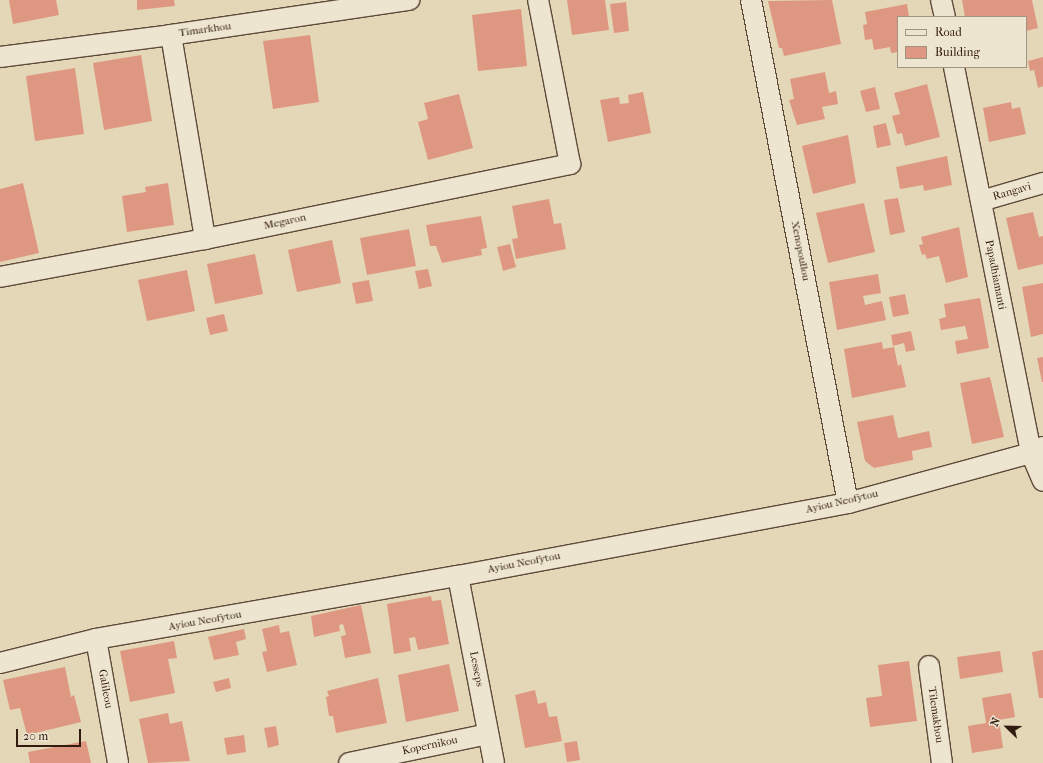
<!DOCTYPE html>
<style>
body{margin:0}
#map{position:relative;width:1043px;height:763px;overflow:hidden;background:#e4d7b7;font-family:"IM FELL French Canon",serif}
div>[style]{position:absolute}
.building>*{inset:0;background:#de9881}
.roads{filter:drop-shadow(1px 0 #5e4a39) drop-shadow(-1px 0 #5e4a39) drop-shadow(0 1px #5e4a39) drop-shadow(0 -1px #5e4a39)}
.street>*{height:20px;margin:-10px;padding:0 10px;transform-origin:10px;border-radius:10px;background:#ede5d0}
span{translate:-50% -50%;white-space:nowrap;text-align:center;line-height:1.15;-webkit-text-stroke:3.5px #ede5d0;paint-order:stroke}
.street-label{font-size:11px;color:#321b0f}
.legend{position:absolute;left:897px;top:16px;width:130px;height:52px;box-sizing:border-box;background:#ede5d0;border:1px solid #a29483;margin:0;padding:5px 7px;list-style:none;font-size:12px;color:#321b0f}
.legend li{display:flex;align-items:center;gap:8px;height:20px}
.legend b{width:20px;border:1px solid #a29483}
.north{position:absolute;left:987px;top:707px;width:40px;height:40px;-webkit-text-stroke:3px #ede5d0;paint-order:stroke;rotate:293deg;font-size:11px;font-weight:700;line-height:16px;text-align:center;color:#321b0f}
.north::after{content:'';display:block;margin:auto;width:14px;height:18px;background:#321b0f;clip-path:polygon(50% 0,100% 100%,50% 72%,0 100%)}
.scale{position:absolute;left:16px;top:729px;width:65px;height:18px;box-sizing:border-box;border:2px solid #321b0f;border-top:0;padding-left:5px;font-size:12px;line-height:14px;white-space:nowrap;color:#321b0f;-webkit-text-stroke:3px #ede5d0;paint-order:stroke}
</style>
<div id="map">
<div class="building">
<i style="clip-path:polygon(9px 0,56px 0,59px 15px,13px 24px)"></i>
<i style="clip-path:polygon(137px 0,174px 0,175px 6px,137px 10px)"></i>
<i style="clip-path:polygon(567px 0,605px 0,609px 30px,572px 35px)"></i>
<i style="clip-path:polygon(832px 0,841px 44px,784px 56px,782px 48px,779px 48px,768px 1px)"></i>
<i style="clip-path:polygon(962px 0,1032px 0,1038px 28px,1026px 31px,1026px 17px,965px 17px)"></i>
<i style="clip-path:polygon(626px 2px,629px 31px,614px 33px,610px 4px)"></i>
<i style="clip-path:polygon(907px 4px,909px 17px,898px 17px,898px 52px,891px 53px,890px 47px,874px 50px,872px 39px,865px 40px,863px 25px,867px 24px,865px 12px)"></i>
<i style="clip-path:polygon(521px 9px,527px 66px,478px 71px,472px 15px)"></i>
<i style="clip-path:polygon(310px 35px,319px 102px,273px 109px,263px 41px)"></i>
<i style="clip-path:polygon(141px 55px,152px 121px,104px 130px,93px 63px)"></i>
<i style="clip-path:polygon(1043px 57px,1043px 86px,1038px 88px,1034px 70px,1030px 71px,1028px 61px)"></i>
<i style="clip-path:polygon(75px 68px,84px 134px,35px 141px,26px 76px)"></i>
<i style="clip-path:polygon(825px 72px,829px 93px,836px 91px,838px 104px,822px 107px,825px 119px,797px 125px,789px 100px,794px 99px,790px 79px)"></i>
<i style="clip-path:polygon(927px 84px,940px 137px,905px 146px,902px 133px,897px 134px,892px 116px,900px 114px,894px 93px)"></i>
<i style="clip-path:polygon(875px 87px,880px 109px,866px 112px,860px 91px)"></i>
<i style="clip-path:polygon(643px 92px,651px 133px,608px 142px,600px 100px,619px 97px,620px 104px,629px 103px,628px 95px)"></i>
<i style="clip-path:polygon(459px 94px,473px 148px,428px 160px,418px 122px,428px 119px,424px 103px)"></i>
<i style="clip-path:polygon(1011px 102px,1012px 109px,1020px 107px,1026px 134px,989px 142px,983px 108px)"></i>
<i style="clip-path:polygon(886px 123px,891px 145px,877px 148px,873px 126px)"></i>
<i style="clip-path:polygon(848px 135px,856px 183px,813px 194px,802px 146px)"></i>
<i style="clip-path:polygon(947px 156px,952px 185px,924px 191px,923px 185px,900px 189px,896px 167px)"></i>
<i style="clip-path:polygon(23px 183px,39px 253px,0 262px,0 189px)"></i>
<i style="clip-path:polygon(168px 183px,174px 225px,127px 232px,122px 196px,146px 192px,145px 187px)"></i>
<i style="clip-path:polygon(898px 198px,905px 232px,890px 235px,884px 200px)"></i>
<i style="clip-path:polygon(549px 199px,554px 224px,561px 223px,566px 249px,516px 259px,512px 239px,518px 238px,512px 206px)"></i>
<i style="clip-path:polygon(864px 203px,875px 252px,828px 263px,816px 213px)"></i>
<i style="clip-path:polygon(1033px 212px,1039px 237px,1043px 236px,1043px 264px,1018px 270px,1006px 218px)"></i>
<i style="clip-path:polygon(481px 216px,487px 248px,481px 249px,482px 255px,442px 263px,436px 246px,430px 246px,426px 225px)"></i>
<i style="clip-path:polygon(959px 227px,968px 277px,946px 283px,939px 256px,927px 259px,925px 254px,922px 255px,919px 245px,923px 244px,921px 237px)"></i>
<i style="clip-path:polygon(409px 229px,416px 266px,367px 275px,360px 238px)"></i>
<i style="clip-path:polygon(332px 240px,341px 283px,297px 292px,288px 250px)"></i>
<i style="clip-path:polygon(510px 244px,516px 267px,503px 271px,497px 247px)"></i>
<i style="clip-path:polygon(255px 254px,263px 294px,215px 304px,207px 264px)"></i>
<i style="clip-path:polygon(428px 269px,432px 286px,419px 289px,415px 271px)"></i>
<i style="clip-path:polygon(187px 270px,195px 311px,147px 321px,138px 280px)"></i>
<i style="clip-path:polygon(878px 274px,881px 293px,863px 296px,865px 305px,882px 301px,886px 320px,837px 330px,829px 282px)"></i>
<i style="clip-path:polygon(369px 280px,373px 301px,356px 304px,352px 283px)"></i>
<i style="clip-path:polygon(1043px 283px,1043px 334px,1031px 337px,1022px 287px)"></i>
<i style="clip-path:polygon(905px 294px,909px 314px,893px 317px,889px 297px)"></i>
<i style="clip-path:polygon(980px 298px,989px 348px,957px 354px,955px 341px,968px 339px,965px 326px,941px 330px,939px 319px,946px 317px,944px 304px)"></i>
<i style="clip-path:polygon(224px 314px,228px 331px,210px 335px,206px 318px)"></i>
<i style="clip-path:polygon(911px 331px,915px 350px,906px 352px,904px 343px,893px 346px,891px 335px)"></i>
<i style="clip-path:polygon(882px 342px,883px 349px,894px 347px,898px 366px,901px 364px,906px 387px,852px 398px,844px 349px)"></i>
<i style="clip-path:polygon(1043px 357px,1043px 382px,1042px 382px,1037px 358px)"></i>
<i style="clip-path:polygon(990px 377px,1004px 437px,972px 444px,960px 383px)"></i>
<i style="clip-path:polygon(893px 415px,898px 438px,929px 431px,932px 447px,912px 451px,913px 460px,874px 468px,865px 461px,857px 422px)"></i>
<i style="clip-path:polygon(431px 596px,432px 601px,441px 600px,449px 644px,418px 650px,415px 637px,409px 638px,411px 651px,394px 654px,387px 604px)"></i>
<i style="clip-path:polygon(361px 605px,371px 653px,345px 658px,341px 636px,346px 635px,343px 624px,339px 625px,340px 631px,314px 637px,311px 616px)"></i>
<i style="clip-path:polygon(279px 625px,280px 633px,289px 631px,297px 665px,267px 672px,262px 652px,267px 651px,262px 629px)"></i>
<i style="clip-path:polygon(244px 629px,246px 639px,236px 642px,239px 655px,214px 660px,208px 637px)"></i>
<i style="clip-path:polygon(174px 641px,177px 658px,168px 659px,175px 693px,130px 702px,120px 651px)"></i>
<i style="clip-path:polygon(1043px 650px,1043px 698px,1039px 698px,1032px 652px)"></i>
<i style="clip-path:polygon(1000px 651px,1003px 672px,960px 679px,957px 657px)"></i>
<i style="clip-path:polygon(909px 661px,917px 721px,870px 727px,866px 698px,882px 696px,878px 665px)"></i>
<i style="clip-path:polygon(449px 664px,459px 711px,406px 722px,398px 675px)"></i>
<i style="clip-path:polygon(65px 667px,71px 697px,74px 695px,81px 722px,27px 735px,20px 708px,10px 710px,3px 680px)"></i>
<i style="clip-path:polygon(229px 678px,231px 688px,216px 692px,213px 682px)"></i>
<i style="clip-path:polygon(378px 678px,387px 723px,336px 733px,333px 716px,329px 716px,326px 697px,329px 696px,327px 691px)"></i>
<i style="clip-path:polygon(535px 690px,538px 704px,546px 702px,549px 717px,557px 716px,562px 741px,525px 748px,515px 695px)"></i>
<i style="clip-path:polygon(1011px 693px,1015px 717px,999px 720px,1003px 748px,972px 753px,968px 726px,986px 723px,982px 698px)"></i>
<i style="clip-path:polygon(168px 713px,170px 724px,182px 721px,190px 761px,148px 763px,139px 719px)"></i>
<i style="clip-path:polygon(276px 726px,279px 745px,268px 748px,264px 728px)"></i>
<i style="clip-path:polygon(244px 735px,246px 752px,227px 755px,224px 738px)"></i>
<i style="clip-path:polygon(86px 741px,91px 763px,30px 763px,28px 752px)"></i>
<i style="clip-path:polygon(577px 741px,580px 760px,567px 762px,564px 743px)"></i>
</div>
<div class="roads">
<div class="street">
<i style="left:751px;top:0;width:512px;rotate:79.08deg"></i>
<i style="left:941px;top:0;width:17px;rotate:77deg"></i>
<i style="left:171px;top:35px;width:207px;rotate:80.5deg"></i>
<i style="left:0;top:57px;width:172px;rotate:-7.3deg"></i>
<i style="left:171px;top:35px;width:241px;rotate:-8.4deg"></i>
<i style="left:954px;top:67px;width:394px;rotate:78.7deg"></i>
<i style="left:1031px;top:453px;width:30px;rotate:67deg"></i>
<i style="left:981px;top:201px;width:65px;rotate:-16.2deg"></i>
<i style="left:0;top:277px;width:208px;rotate:-10.5deg"></i>
<i style="left:205px;top:239px;width:373px;rotate:-11.6deg"></i>
<i style="left:570px;top:164px;width:167px;rotate:-101deg"></i>
<i style="left:458px;top:576px;width:190px;rotate:79.1deg"></i>
<i style="left:96px;top:639px;width:126px;rotate:79.9deg"></i>
<i style="left:0;top:663px;width:99px;rotate:-14deg"></i>
<i style="left:96px;top:639px;width:367px;rotate:-9.9deg"></i>
<i style="left:458px;top:576px;width:397px;rotate:-10.6deg"></i>
<i style="left:848px;top:503px;width:190px;rotate:-15.3deg"></i>
<i style="left:1031px;top:453px;width:13px;rotate:-27deg"></i>
<i style="left:929px;top:666px;width:98px;rotate:82.4deg"></i>
<i style="left:349px;top:763px;width:142px;rotate:-11.8deg"></i>
</div>
</div>
<div class="street-label">
<span style="left:205px;top:30px;rotate:-8deg">Timarkhou</span>
<span style="left:1012px;top:192px;rotate:-16deg">Rangavi</span>
<span style="left:285px;top:222px;rotate:-12deg">Megaron</span>
<span style="left:800px;top:251px;rotate:79deg">Xenopoullou</span>
<span style="left:995px;top:275px;rotate:79deg">Papadhiamanti</span>
<span style="left:842px;top:502px;rotate:-13deg">Ayiou Neofytou</span>
<span style="left:524px;top:563px;rotate:-11deg">Ayiou Neofytou</span>
<span style="left:205px;top:621px;rotate:-10deg">Ayiou Neofytou</span>
<span style="left:476px;top:669px;rotate:79deg">Lesseps</span>
<span style="left:105px;top:689px;rotate:80deg">Galileou</span>
<span style="left:935px;top:715px;rotate:82deg">Tilemakhou</span>
<span style="left:430px;top:746px;rotate:-12deg">Kopernikou</span>
</div>
<ul class="legend">
<li><b style="height:5px;background:#ede5d0"></b>Road</li>
<li><b style="height:11px;background:#de9881"></b>Building</li>
</ul>
<div class="north">N</div>
<div class="scale">20 m</div>
</div>
